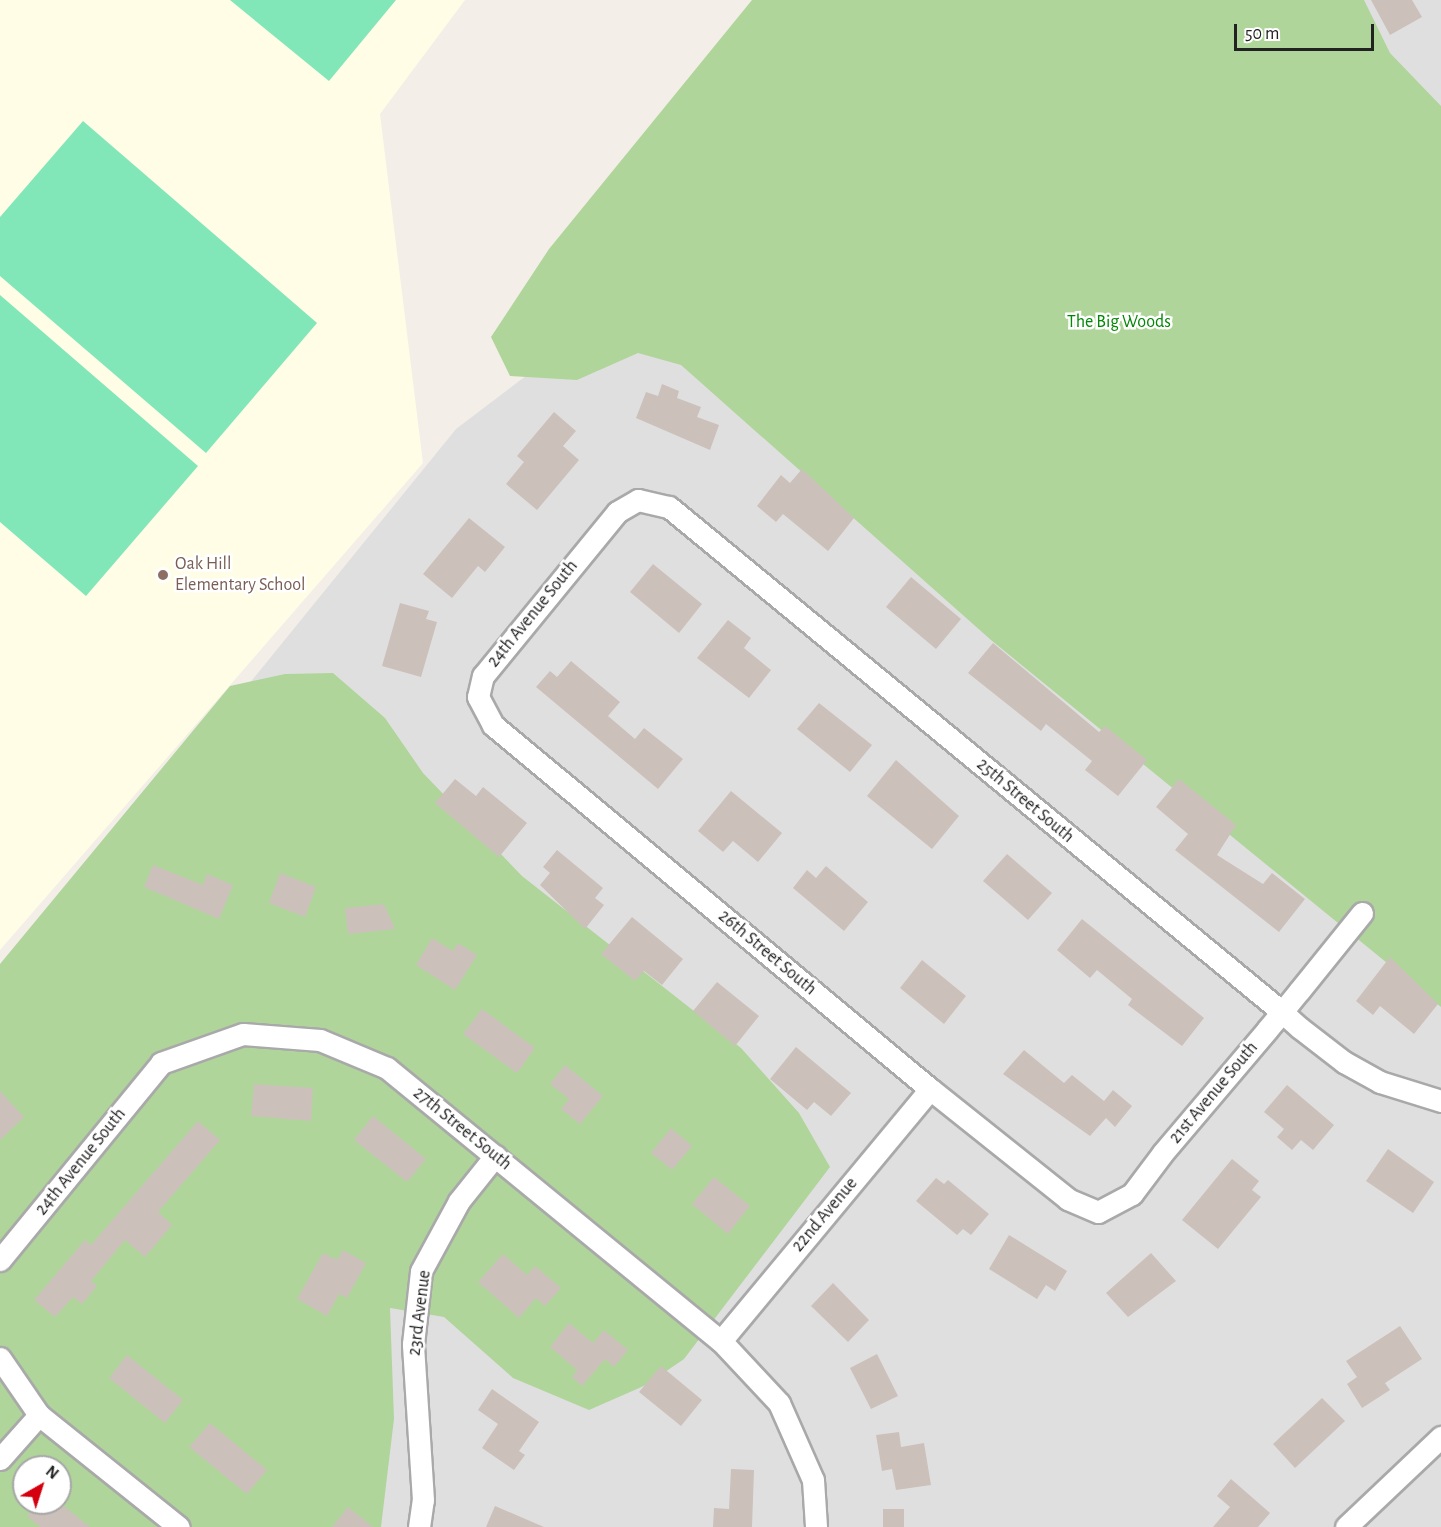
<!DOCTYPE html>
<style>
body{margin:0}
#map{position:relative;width:1441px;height:1527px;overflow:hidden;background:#f3eee8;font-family:"Alegreya Sans",sans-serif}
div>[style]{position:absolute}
.residential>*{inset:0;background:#e0dfdf}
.education>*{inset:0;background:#fffde5}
.forest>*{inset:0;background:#afd59a}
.pitch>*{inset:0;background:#81e7b8}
.building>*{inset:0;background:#cbc0ba}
.roads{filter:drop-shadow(2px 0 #a9a9a9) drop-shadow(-2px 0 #a9a9a9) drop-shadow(0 2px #a9a9a9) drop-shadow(0 -2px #a9a9a9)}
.street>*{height:21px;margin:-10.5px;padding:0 10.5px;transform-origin:10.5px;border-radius:10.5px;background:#fff}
.dots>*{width:16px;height:16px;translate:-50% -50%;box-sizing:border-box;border:3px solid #fff;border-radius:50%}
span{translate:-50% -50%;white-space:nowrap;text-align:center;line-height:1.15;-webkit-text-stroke:5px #fff;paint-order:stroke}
.park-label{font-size:18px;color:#038705}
.education-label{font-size:18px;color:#785e54}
.left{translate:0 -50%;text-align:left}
.street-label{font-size:18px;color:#222}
.north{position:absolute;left:12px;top:1455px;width:60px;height:60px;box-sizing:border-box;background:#fff;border:2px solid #a7a7a7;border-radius:50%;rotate:39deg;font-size:16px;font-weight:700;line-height:24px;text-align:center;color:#222}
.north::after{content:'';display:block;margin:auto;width:21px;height:27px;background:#d4000f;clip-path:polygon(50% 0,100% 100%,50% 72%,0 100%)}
.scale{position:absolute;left:1234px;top:24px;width:140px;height:27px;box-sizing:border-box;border:3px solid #222;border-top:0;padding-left:8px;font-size:18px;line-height:21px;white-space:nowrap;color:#222;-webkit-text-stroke:4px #fff;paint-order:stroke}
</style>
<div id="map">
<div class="residential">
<i style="clip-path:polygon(1305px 0,1441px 0,1441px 207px)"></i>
<i style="clip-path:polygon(evenodd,666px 344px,1441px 943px,1441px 1527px,0 1527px,93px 876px,456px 429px,539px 366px,666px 344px,24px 1467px,60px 1467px,60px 1503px,24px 1503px,24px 1467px)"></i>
</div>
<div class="education">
<i style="clip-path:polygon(0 0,465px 0,380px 114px,423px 463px,0 950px)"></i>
</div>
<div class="forest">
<i style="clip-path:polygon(752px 0,1364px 0,1390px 53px,1441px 106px,1441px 1007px,991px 640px,681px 365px,638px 353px,577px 380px,510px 376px,491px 337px,549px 249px)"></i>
<i style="clip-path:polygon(evenodd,333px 673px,385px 718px,423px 773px,522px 876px,741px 1048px,799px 1113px,830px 1167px,684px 1359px,646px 1385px,589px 1410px,513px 1378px,444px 1317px,390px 1308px,394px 1419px,381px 1527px,0 1527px,0 964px,230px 686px,285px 674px,333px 673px,24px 1467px,60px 1467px,60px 1503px,24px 1503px,24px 1467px)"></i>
</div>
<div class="pitch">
<i style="clip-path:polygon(230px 0,396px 0,329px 81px)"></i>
<i style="clip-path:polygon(83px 121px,317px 323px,206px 453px,0 276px,0 217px)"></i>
<i style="clip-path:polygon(0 295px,198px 466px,86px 596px,0 522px)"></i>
</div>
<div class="building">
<i style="clip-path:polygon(1371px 0,1412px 0,1422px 17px,1390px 35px)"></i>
<i style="clip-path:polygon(662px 384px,679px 391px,677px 398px,701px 407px,697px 417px,719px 425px,710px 450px,636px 418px,646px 392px,658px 396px)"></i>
<i style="clip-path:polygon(554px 412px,576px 431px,563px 446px,579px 460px,537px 510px,506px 484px,524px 462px,517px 456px)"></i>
<i style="clip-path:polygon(802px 469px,854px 518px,828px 551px,783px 514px,776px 522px,757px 506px,781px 475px,790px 483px)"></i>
<i style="clip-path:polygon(469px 518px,505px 547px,485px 572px,478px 566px,452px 598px,423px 574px)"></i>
<i style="clip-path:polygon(653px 564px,702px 604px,679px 633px,630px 592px)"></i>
<i style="clip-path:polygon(911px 577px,961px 619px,936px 649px,886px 607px)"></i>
<i style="clip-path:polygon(400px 603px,429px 611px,426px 619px,437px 622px,421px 677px,382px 666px)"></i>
<i style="clip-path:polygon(728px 620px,751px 638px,744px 648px,771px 670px,749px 698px,697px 658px)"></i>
<i style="clip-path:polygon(993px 643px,1099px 732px,1105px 726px,1147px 760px,1118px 796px,1085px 770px,1092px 761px,1046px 724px,1041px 731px,968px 673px)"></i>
<i style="clip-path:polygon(571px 661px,620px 702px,608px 716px,635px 739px,644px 728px,683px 759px,658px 789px,536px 687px,550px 671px,557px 677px)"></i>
<i style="clip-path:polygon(819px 703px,872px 745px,850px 772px,797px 729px)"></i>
<i style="clip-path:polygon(896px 760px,959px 816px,932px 849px,867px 796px)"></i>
<i style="clip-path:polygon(455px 779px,476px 796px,483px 787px,527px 823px,499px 857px,435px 803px)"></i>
<i style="clip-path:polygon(1179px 779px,1236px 825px,1217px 855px,1263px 884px,1272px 873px,1305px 899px,1279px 932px,1175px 850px,1188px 834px,1156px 807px)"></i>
<i style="clip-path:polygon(731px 791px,782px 833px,758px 862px,733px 841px,723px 852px,698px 831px)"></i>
<i style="clip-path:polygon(557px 850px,603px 888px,595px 898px,604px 905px,585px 929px,540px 885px,550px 873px,543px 867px)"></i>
<i style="clip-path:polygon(1007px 854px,1052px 893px,1028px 920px,983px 881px)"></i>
<i style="clip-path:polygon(153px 865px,203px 885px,207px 874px,233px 885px,219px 919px,144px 887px)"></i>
<i style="clip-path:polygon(826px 866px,868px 902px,844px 931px,793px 888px,807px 870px,816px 878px)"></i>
<i style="clip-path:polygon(280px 873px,316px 887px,305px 917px,269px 903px)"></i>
<i style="clip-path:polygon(384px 904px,395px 929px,348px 934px,345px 908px)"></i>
<i style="clip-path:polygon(632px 917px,683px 959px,662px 985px,644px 971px,635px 981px,601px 954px)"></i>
<i style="clip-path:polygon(1082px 919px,1204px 1018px,1182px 1046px,1128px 1005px,1132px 999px,1097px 970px,1090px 978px,1057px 950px)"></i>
<i style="clip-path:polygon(432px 938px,453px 951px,458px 943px,477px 955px,455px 990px,416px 965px)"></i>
<i style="clip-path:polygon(1390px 957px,1438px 1004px,1414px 1034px,1380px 1006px,1373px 1015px,1356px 1001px)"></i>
<i style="clip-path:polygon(922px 960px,966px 996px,944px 1024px,900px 988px)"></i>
<i style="clip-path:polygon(717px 982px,759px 1016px,735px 1046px,693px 1011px)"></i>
<i style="clip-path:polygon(482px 1009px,535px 1048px,517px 1073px,463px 1034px)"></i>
<i style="clip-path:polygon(796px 1047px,851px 1093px,831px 1116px,814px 1102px,807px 1110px,770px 1079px)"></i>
<i style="clip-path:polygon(1024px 1050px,1064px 1083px,1072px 1075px,1104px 1101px,1113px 1090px,1132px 1106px,1115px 1127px,1106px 1118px,1090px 1136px,1003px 1074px)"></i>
<i style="clip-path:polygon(565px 1065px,603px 1096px,580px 1124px,561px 1109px,569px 1099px,550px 1084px)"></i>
<i style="clip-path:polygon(254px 1084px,313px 1088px,311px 1121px,251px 1116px)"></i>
<i style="clip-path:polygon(1287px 1085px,1334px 1125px,1313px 1150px,1301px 1140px,1292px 1150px,1277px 1137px,1284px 1129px,1264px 1112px)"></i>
<i style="clip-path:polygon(0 1091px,24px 1117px,0 1140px)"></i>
<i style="clip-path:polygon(373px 1116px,426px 1159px,407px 1182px,354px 1140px)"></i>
<i style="clip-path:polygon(198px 1121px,220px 1140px,158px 1212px,172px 1225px,145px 1257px,125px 1240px,91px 1281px,97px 1286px,82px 1304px,73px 1297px,55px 1317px,34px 1300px,85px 1240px,91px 1245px)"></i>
<i style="clip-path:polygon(671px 1128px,692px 1146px,672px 1170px,651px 1153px)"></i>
<i style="clip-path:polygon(1388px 1149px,1434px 1182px,1413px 1213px,1366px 1181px)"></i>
<i style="clip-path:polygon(1232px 1159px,1259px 1181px,1252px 1190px,1261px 1197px,1218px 1249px,1182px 1220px)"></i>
<i style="clip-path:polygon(714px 1177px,750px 1206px,728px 1234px,692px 1204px)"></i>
<i style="clip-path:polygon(936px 1178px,944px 1184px,948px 1180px,989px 1214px,971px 1235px,963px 1229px,957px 1235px,916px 1201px)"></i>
<i style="clip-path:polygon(1009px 1235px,1067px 1271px,1055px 1291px,1046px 1285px,1037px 1299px,989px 1269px)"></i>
<i style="clip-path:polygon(343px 1250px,366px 1263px,347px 1298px,339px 1294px,327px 1316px,297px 1299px,323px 1253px,337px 1260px)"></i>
<i style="clip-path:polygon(1151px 1253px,1176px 1281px,1128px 1317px,1106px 1293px)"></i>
<i style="clip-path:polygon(503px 1254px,527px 1275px,535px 1266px,561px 1288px,545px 1306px,536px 1298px,519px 1318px,478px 1282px)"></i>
<i style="clip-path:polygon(833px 1283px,869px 1320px,848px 1342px,811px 1306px)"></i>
<i style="clip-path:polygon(569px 1323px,593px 1343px,604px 1330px,628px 1350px,614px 1367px,605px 1359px,582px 1386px,572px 1377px,577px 1370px,550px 1347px)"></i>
<i style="clip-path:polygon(1400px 1326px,1422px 1359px,1385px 1383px,1390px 1390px,1362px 1408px,1347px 1384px,1357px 1377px,1346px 1361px)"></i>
<i style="clip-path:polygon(877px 1354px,898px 1396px,871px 1409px,850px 1368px)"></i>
<i style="clip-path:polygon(127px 1355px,183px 1400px,165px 1423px,109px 1378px)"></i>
<i style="clip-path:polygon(661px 1366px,702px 1400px,681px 1426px,639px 1392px)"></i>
<i style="clip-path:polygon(492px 1389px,539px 1422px,519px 1451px,525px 1455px,514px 1470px,482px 1448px,498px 1424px,478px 1410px)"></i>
<i style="clip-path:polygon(1322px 1398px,1345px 1421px,1295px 1468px,1273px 1444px)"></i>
<i style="clip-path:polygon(210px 1423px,267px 1470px,247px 1494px,189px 1447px)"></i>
<i style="clip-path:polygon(899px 1432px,901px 1447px,924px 1443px,931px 1485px,896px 1490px,892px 1469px,882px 1471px,876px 1435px)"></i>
<i style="clip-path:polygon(731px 1469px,754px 1470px,752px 1527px,713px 1527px,714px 1508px,729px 1509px)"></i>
<i style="clip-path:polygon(1231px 1479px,1270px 1513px,1258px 1527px,1213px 1527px,1230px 1507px,1217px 1496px)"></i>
<i style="clip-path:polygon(37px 1503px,60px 1503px,90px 1527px,40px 1527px,27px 1516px)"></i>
<i style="clip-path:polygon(495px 1506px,544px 1527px,486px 1527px)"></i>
<i style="clip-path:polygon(348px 1507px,373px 1527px,332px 1527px)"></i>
<i style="clip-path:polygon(883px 1509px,904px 1509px,904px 1527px,883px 1527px)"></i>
</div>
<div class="roads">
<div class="street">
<i style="left:1362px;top:913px;width:100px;rotate:128.9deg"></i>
<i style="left:1299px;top:991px;width:27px;rotate:129deg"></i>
<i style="left:1282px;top:1012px;width:23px;rotate:130deg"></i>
<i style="left:1267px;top:1030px;width:162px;rotate:130.3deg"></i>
<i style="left:1162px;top:1154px;width:50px;rotate:126.9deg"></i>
<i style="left:1132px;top:1194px;width:38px;rotate:152deg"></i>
<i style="left:1098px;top:1212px;width:33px;rotate:-157deg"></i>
<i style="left:1068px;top:1199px;width:176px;rotate:-141.4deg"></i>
<i style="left:930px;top:1089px;width:569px;rotate:-140.21deg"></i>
<i style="left:493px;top:725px;width:32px;rotate:-118deg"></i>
<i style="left:478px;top:697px;width:22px;rotate:-77deg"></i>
<i style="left:483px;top:676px;width:212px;rotate:-50.7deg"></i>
<i style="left:617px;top:512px;width:24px;rotate:-30deg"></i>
<i style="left:638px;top:500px;width:32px;rotate:13deg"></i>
<i style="left:669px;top:507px;width:794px;rotate:39.48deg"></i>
<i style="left:1282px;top:1012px;width:24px;rotate:42deg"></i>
<i style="left:1300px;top:1028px;width:56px;rotate:37.7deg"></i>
<i style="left:1344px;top:1062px;width:41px;rotate:29.1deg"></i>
<i style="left:1380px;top:1082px;width:64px;rotate:17.3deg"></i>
<i style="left:0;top:1260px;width:254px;rotate:-50.7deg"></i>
<i style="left:161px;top:1063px;width:87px;rotate:-19.5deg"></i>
<i style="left:243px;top:1034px;width:77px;rotate:4.5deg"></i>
<i style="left:320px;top:1040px;width:73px;rotate:22.7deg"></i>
<i style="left:387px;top:1068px;width:431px;rotate:39.3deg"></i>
<i style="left:721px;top:1341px;width:85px;rotate:46.9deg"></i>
<i style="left:779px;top:1403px;width:84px;rotate:66.2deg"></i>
<i style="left:813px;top:1480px;width:47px;rotate:86.3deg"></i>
<i style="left:721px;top:1341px;width:327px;rotate:-50.3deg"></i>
<i style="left:0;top:1358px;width:69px;rotate:55.6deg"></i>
<i style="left:39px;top:1415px;width:179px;rotate:38.7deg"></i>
<i style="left:0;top:1459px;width:59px;rotate:-48.4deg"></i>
<i style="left:419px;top:1527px;width:27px;rotate:-82deg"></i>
<i style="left:423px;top:1500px;width:156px;rotate:-93.7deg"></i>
<i style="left:413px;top:1344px;width:73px;rotate:-83.7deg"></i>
<i style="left:421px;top:1271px;width:80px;rotate:-61.5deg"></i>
<i style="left:459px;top:1201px;width:58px;rotate:-51.3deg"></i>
<i style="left:1346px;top:1527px;width:131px;rotate:-43.5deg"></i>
</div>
</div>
<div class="dots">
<i style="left:163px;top:575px;background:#8d6e63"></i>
</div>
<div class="park-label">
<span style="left:1119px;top:322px">The Big Woods</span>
</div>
<div class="education-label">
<span class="left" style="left:175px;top:575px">Oak Hill<br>Elementary School</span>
</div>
<div class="street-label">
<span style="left:533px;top:614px;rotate:-51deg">24th Avenue South</span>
<span style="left:1025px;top:801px;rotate:40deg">25th Street South</span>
<span style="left:767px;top:953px;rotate:40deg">26th Street South</span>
<span style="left:1214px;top:1093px;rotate:-50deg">21st Avenue South</span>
<span style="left:462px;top:1129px;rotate:39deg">27th Street South</span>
<span style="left:81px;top:1162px;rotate:-51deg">24th Avenue South</span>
<span style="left:825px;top:1215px;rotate:-50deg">22nd Avenue</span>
<span style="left:420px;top:1313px;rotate:-83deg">23rd Avenue</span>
</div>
<div class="north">N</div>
<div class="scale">50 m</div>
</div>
